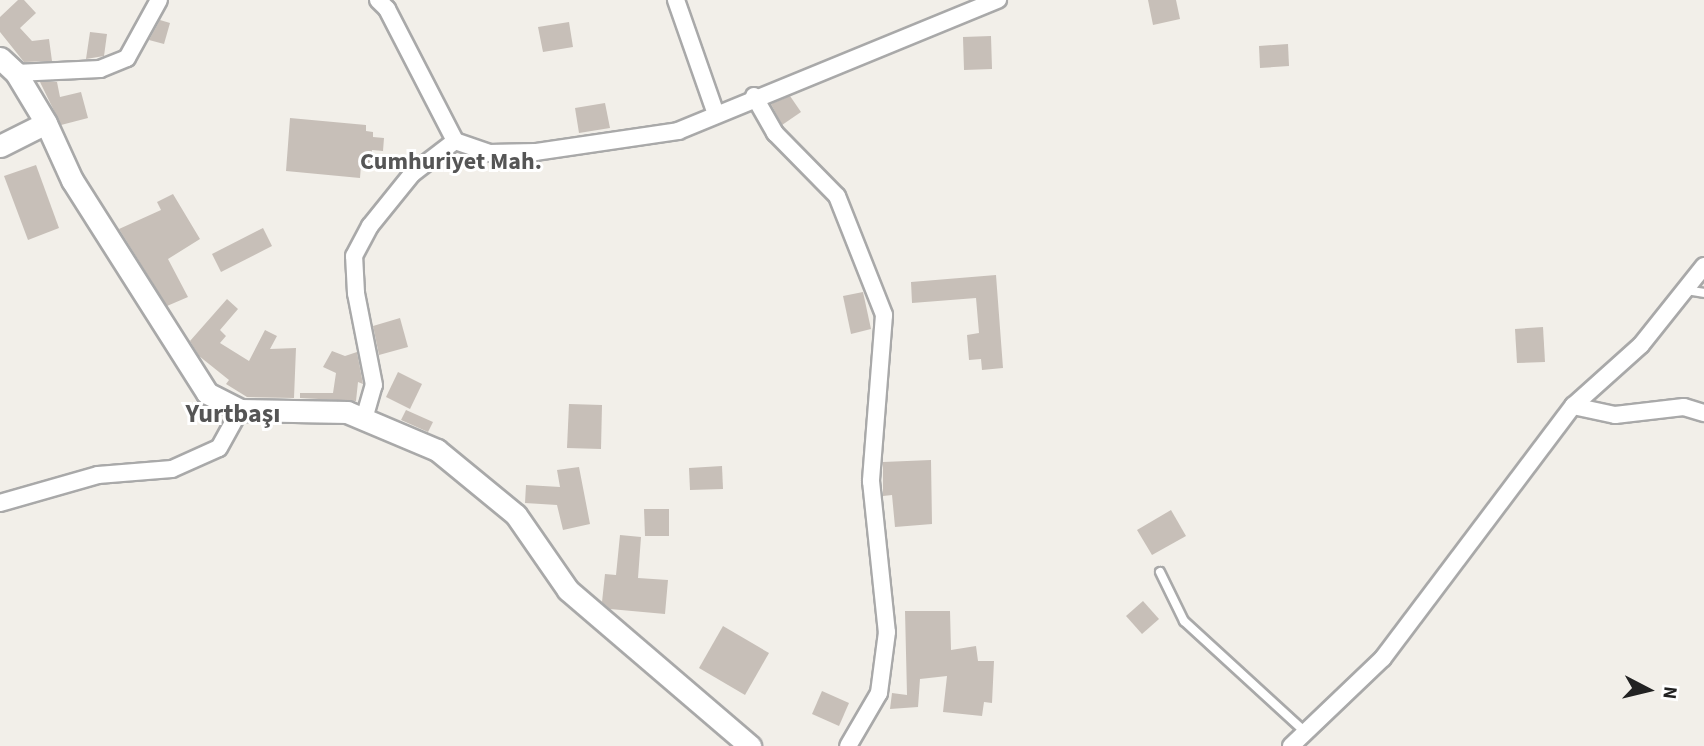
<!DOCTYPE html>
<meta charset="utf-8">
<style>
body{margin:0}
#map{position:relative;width:1704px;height:746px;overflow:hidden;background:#f2efe9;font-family:"Source Sans 3",sans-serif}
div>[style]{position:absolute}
.building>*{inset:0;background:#c7bfb8}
.roads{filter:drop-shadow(2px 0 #a9a9a9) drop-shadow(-2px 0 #a9a9a9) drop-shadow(0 2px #a9a9a9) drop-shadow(0 -2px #a9a9a9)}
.service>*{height:8px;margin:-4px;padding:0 4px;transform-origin:4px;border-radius:4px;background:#fff}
.minor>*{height:16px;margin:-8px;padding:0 8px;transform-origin:8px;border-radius:8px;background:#fff}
.tertiary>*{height:21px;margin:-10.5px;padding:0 10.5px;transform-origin:10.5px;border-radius:10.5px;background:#fff}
span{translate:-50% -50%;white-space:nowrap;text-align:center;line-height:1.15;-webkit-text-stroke:6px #fff;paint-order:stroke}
.neighbourhood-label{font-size:24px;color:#555;font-weight:700}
.quarter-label{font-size:26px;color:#555;font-weight:700}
.north{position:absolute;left:1613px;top:655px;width:70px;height:70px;-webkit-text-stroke:5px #fff;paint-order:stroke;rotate:97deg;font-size:19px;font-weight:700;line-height:28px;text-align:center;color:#222}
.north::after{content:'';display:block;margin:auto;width:24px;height:32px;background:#222;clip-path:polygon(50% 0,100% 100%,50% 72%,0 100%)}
</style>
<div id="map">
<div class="building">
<i style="clip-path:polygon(18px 0,24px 0,36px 13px,20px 28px,32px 41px,49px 39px,52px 61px,24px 62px,0 32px,0 17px)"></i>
<i style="clip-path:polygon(1148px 0,1176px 0,1180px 19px,1153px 25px)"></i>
<i style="clip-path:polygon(160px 20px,170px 23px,164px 44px,149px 40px)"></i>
<i style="clip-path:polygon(569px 22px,573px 47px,543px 52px,538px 27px)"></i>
<i style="clip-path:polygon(90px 32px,107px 34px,104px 56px,86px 59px)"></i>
<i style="clip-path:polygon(991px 36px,992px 69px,964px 70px,963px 37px)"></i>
<i style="clip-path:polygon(1288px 44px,1289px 66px,1260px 68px,1259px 46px)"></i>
<i style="clip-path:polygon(40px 82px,57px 82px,60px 97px,81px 92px,88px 118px,61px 125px)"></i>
<i style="clip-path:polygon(790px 96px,801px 112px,782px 125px,771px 104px)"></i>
<i style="clip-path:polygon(605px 103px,610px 128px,579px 133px,575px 108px)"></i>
<i style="clip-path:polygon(290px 118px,366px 125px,366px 131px,373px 132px,373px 137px,384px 138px,383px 151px,372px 150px,370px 165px,361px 165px,360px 178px,286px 171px)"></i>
<i style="clip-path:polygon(36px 165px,59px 228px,28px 240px,4px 176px)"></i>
<i style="clip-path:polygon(173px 194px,200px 239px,168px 259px,188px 297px,167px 306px,119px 229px,161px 210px,157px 202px)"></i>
<i style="clip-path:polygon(263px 228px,272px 246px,221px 272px,212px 254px)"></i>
<i style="clip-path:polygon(996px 275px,1003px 368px,982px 370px,981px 359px,969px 360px,967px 335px,979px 333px,976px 298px,912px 303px,911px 282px)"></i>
<i style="clip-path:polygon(863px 292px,871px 329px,851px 334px,843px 296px)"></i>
<i style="clip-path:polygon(227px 299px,238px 309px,220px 330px,226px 336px,220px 343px,249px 361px,265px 330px,277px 336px,270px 349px,296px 348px,294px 398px,247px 397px,226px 384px,229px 380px,199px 356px,190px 341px)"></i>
<i style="clip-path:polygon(400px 318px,408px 347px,379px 355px,373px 326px)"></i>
<i style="clip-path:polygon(1543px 327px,1545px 362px,1517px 363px,1515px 329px)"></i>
<i style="clip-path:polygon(332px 351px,345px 356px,357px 352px,363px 384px,358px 382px,356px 401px,300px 398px,300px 393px,333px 393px,336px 373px,323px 367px)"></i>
<i style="clip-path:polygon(398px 372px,422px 384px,410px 409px,386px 397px)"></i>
<i style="clip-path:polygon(569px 404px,602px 405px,601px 449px,567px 448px)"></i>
<i style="clip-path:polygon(406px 410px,433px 422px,428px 432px,401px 420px)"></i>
<i style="clip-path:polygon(931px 460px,932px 524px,895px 527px,892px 495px,883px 496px,883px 462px)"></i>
<i style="clip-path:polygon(722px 466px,723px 489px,690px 490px,689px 468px)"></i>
<i style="clip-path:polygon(579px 467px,590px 524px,563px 530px,557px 505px,525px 503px,526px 485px,560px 487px,557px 470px)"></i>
<i style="clip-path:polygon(644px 509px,669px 509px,669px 536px,645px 536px)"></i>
<i style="clip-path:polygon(1171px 510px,1186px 536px,1152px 555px,1137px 530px)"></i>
<i style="clip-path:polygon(620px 535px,641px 537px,638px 578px,668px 580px,665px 614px,610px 609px,602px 602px,605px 574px,616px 575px)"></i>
<i style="clip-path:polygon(1143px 601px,1159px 619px,1142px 634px,1126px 616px)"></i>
<i style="clip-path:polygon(905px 611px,950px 611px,951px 650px,976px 646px,978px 661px,994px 661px,992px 703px,984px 702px,982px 716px,943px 712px,947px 676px,920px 679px,918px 707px,890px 709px,892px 693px,907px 695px)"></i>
<i style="clip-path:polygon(723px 626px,769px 653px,745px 695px,699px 668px)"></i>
<i style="clip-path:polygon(822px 691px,849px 703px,839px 726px,812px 714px)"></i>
</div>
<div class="roads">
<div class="service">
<i style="left:1686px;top:290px;width:18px;rotate:9deg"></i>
<i style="left:1160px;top:572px;width:55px;rotate:63.9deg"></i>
<i style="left:1184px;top:621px;width:164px;rotate:42.5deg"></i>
</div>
<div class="minor">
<i style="left:378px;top:0;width:13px;rotate:45deg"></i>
<i style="left:387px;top:9px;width:148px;rotate:62.7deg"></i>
<i style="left:455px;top:141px;width:36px;rotate:19deg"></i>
<i style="left:489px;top:153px;width:47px;rotate:-1.2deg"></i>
<i style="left:536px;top:152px;width:144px;rotate:-8.4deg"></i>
<i style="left:678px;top:131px;width:346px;rotate:-22.3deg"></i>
<i style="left:676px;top:0;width:121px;rotate:70.7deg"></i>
<i style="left:16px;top:73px;width:84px;rotate:-2.7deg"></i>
<i style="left:100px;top:69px;width:29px;rotate:-22deg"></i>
<i style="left:127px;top:58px;width:66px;rotate:-61.1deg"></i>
<i style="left:754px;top:96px;width:43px;rotate:60.4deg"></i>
<i style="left:775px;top:133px;width:88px;rotate:45.5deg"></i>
<i style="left:837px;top:196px;width:128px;rotate:68.4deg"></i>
<i style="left:884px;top:315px;width:167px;rotate:94.5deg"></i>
<i style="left:871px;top:481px;width:152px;rotate:84deg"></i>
<i style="left:887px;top:632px;width:62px;rotate:97.5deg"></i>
<i style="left:879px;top:693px;width:61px;rotate:120.3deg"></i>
<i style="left:1573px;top:406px;width:43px;rotate:12.1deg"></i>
<i style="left:1615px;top:415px;width:69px;rotate:-6.6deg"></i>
<i style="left:1684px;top:407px;width:21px;rotate:17deg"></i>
<i style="left:364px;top:419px;width:35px;rotate:-74deg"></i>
<i style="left:374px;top:385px;width:94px;rotate:-101.1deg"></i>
<i style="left:356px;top:293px;width:37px;rotate:-93deg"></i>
<i style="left:354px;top:256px;width:34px;rotate:-62deg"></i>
<i style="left:370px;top:226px;width:67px;rotate:-51.1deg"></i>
<i style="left:412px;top:174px;width:54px;rotate:-37.5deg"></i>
<i style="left:0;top:503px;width:102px;rotate:-15.9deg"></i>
<i style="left:98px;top:475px;width:74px;rotate:-4.6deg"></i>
<i style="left:172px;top:469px;width:51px;rotate:-24.1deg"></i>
<i style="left:219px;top:448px;width:43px;rotate:-61.1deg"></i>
<i style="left:1291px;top:746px;width:127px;rotate:-43.7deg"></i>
<i style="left:1383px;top:658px;width:316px;rotate:-53deg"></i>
<i style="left:1573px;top:406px;width:91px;rotate:-41.9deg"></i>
<i style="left:1641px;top:345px;width:101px;rotate:-51.4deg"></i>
</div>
<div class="tertiary">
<i style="left:0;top:58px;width:22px;rotate:43deg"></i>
<i style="left:16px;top:73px;width:58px;rotate:59deg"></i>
<i style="left:46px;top:123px;width:63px;rotate:65.5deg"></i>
<i style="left:72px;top:180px;width:252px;rotate:57.6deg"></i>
<i style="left:207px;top:393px;width:37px;rotate:27deg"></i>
<i style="left:240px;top:410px;width:107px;rotate:1.1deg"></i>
<i style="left:347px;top:412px;width:98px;rotate:22.9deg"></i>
<i style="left:437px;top:450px;width:102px;rotate:39.4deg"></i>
<i style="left:516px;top:515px;width:91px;rotate:55.3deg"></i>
<i style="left:568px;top:590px;width:240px;rotate:40.6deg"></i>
<i style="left:0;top:146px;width:51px;rotate:-26.6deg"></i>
</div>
</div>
<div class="neighbourhood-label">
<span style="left:451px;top:162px">Cumhuriyet Mah.</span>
</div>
<div class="quarter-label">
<span style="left:233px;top:414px">Yurtbaşı</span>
</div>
<div class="north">N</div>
</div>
